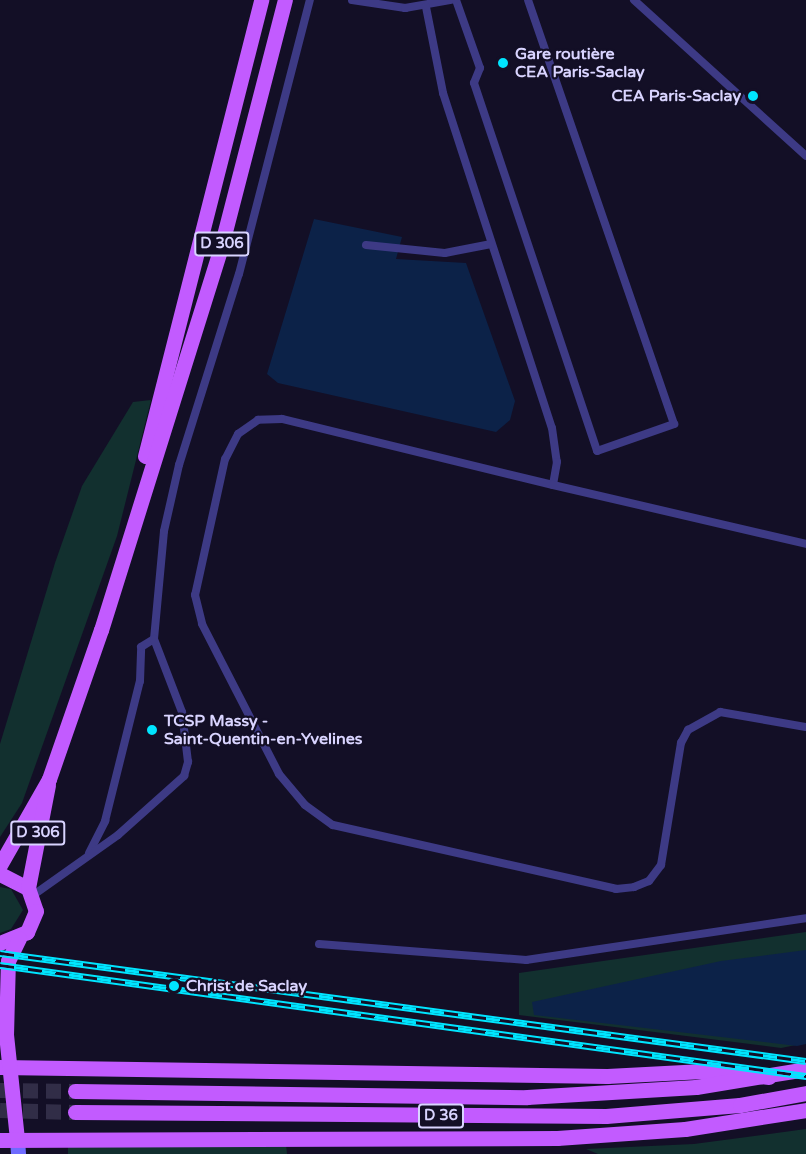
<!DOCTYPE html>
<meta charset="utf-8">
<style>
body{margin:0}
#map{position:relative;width:806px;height:1154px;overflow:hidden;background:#130f26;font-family:"Varela Round",sans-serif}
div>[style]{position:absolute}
.green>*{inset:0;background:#12302f}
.water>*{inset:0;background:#0c2248}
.primary-tunnel>*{height:15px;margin-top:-7.5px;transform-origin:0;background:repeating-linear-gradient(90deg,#312d47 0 15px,transparent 0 23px)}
.service>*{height:8px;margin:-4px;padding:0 4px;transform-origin:4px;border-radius:4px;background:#3d3a85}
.secondary>*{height:15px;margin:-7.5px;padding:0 7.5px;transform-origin:7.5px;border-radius:7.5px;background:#6f6bff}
.primary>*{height:15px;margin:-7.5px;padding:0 7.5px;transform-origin:7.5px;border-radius:7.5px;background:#c25bff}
.rail>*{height:7px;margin-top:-3.5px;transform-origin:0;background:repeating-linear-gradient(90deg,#130f26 0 14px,#00e5ff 0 28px);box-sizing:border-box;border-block:2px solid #00e5ff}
.dots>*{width:16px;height:16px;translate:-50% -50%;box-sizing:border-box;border:3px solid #130f26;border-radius:50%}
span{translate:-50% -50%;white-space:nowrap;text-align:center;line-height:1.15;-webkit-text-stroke:4.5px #130f26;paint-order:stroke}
.shield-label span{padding:2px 4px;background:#130f26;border:2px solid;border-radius:4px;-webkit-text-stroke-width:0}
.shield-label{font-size:15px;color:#d9d4ff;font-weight:700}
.poi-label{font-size:16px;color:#d9d4ff;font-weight:700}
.left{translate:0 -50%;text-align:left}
.right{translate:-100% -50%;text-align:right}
</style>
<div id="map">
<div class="green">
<i style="clip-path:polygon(151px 400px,117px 536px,22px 803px,0 837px,0 744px,55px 563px,82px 486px,133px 402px)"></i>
<i style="clip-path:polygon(0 887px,11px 889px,23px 910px,11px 929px,0 933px)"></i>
<i style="clip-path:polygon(806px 932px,806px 1043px,781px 1048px,519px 1015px,519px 973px)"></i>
<i style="clip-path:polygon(806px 1129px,806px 1154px,598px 1154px,586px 1149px,694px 1144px)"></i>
<i style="clip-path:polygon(286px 1144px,287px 1154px,68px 1154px,68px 1145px)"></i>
</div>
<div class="water">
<i style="clip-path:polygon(314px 219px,402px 237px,396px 259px,466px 263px,515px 401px,510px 420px,496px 432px,278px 383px,267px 374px)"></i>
<i style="clip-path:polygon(806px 950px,806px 1044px,797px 1046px,534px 1015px,532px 1002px,721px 961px)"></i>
</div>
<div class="primary-tunnel">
<i style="left:0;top:1090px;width:75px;rotate:0.8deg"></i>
<i style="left:0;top:1110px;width:75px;rotate:1.5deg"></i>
</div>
<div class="service">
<i style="left:352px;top:0;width:54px;rotate:8.6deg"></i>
<i style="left:405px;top:8px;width:47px;rotate:-9.9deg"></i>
<i style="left:456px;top:0;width:72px;rotate:70.6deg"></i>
<i style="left:480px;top:68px;width:16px;rotate:112deg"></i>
<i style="left:474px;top:83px;width:388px;rotate:71.5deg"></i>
<i style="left:597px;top:451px;width:82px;rotate:-19.3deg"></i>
<i style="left:674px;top:424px;width:448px;rotate:-109deg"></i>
<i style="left:634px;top:0;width:232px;rotate:42.2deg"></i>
<i style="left:426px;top:7px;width:88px;rotate:78.8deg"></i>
<i style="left:443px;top:93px;width:352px;rotate:72deg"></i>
<i style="left:552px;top:428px;width:34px;rotate:82deg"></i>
<i style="left:557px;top:462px;width:23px;rotate:100deg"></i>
<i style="left:553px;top:485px;width:279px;rotate:-166.3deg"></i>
<i style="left:282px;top:419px;width:24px;rotate:178deg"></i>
<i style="left:258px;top:420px;width:24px;rotate:145deg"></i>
<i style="left:238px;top:434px;width:28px;rotate:117deg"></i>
<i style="left:225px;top:459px;width:139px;rotate:102.4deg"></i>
<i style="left:195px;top:595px;width:30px;rotate:76deg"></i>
<i style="left:202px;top:624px;width:169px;rotate:62.8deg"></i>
<i style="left:279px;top:774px;width:40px;rotate:50deg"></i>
<i style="left:305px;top:805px;width:34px;rotate:36deg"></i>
<i style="left:333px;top:825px;width:290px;rotate:12.7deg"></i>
<i style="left:616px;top:889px;width:18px;rotate:-6deg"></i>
<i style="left:634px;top:887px;width:16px;rotate:-22deg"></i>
<i style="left:649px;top:881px;width:20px;rotate:-53deg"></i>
<i style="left:661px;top:865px;width:124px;rotate:-80.7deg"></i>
<i style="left:681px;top:743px;width:15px;rotate:-62deg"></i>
<i style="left:688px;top:730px;width:37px;rotate:-29deg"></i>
<i style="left:720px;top:712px;width:87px;rotate:9.9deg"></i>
<i style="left:366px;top:245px;width:79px;rotate:5.8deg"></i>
<i style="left:445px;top:253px;width:47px;rotate:-11.1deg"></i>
<i style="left:553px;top:485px;width:260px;rotate:13.1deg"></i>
<i style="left:154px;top:639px;width:108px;rotate:-84.7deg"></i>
<i style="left:164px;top:531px;width:68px;rotate:-77.2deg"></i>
<i style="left:179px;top:465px;width:200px;rotate:-72.6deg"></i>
<i style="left:239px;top:274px;width:283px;rotate:-75.5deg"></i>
<i style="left:89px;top:853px;width:36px;rotate:-63deg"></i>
<i style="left:105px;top:821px;width:144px;rotate:-76deg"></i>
<i style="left:140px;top:681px;width:34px;rotate:-88deg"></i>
<i style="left:141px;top:647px;width:15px;rotate:-32deg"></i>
<i style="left:32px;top:896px;width:105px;rotate:-35.3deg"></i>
<i style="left:118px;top:835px;width:89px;rotate:-41.8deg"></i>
<i style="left:184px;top:776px;width:15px;rotate:-74deg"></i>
<i style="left:188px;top:762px;width:50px;rotate:-96.8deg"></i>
<i style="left:182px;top:712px;width:78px;rotate:-111deg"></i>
<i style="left:319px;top:944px;width:208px;rotate:4.4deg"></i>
<i style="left:526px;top:960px;width:283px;rotate:-8.5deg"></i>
</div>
<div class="secondary">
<i style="left:17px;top:1139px;width:15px;rotate:86deg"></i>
</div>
<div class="primary">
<i style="left:145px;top:456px;width:471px;rotate:-75.7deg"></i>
<i style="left:0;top:865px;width:99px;rotate:-60.3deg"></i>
<i style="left:49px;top:779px;width:158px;rotate:-70.8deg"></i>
<i style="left:101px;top:630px;width:405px;rotate:-72.6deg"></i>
<i style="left:222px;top:243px;width:251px;rotate:-75.5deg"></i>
<i style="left:0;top:874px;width:31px;rotate:27deg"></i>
<i style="left:28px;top:888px;width:24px;rotate:71deg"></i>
<i style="left:36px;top:911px;width:23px;rotate:113deg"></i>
<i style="left:27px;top:932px;width:29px;rotate:158deg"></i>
<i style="left:28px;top:888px;width:105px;rotate:-79deg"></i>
<i style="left:0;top:1067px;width:607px;rotate:0.85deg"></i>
<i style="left:607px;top:1076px;width:96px;rotate:-3deg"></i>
<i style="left:703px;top:1071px;width:66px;rotate:5.2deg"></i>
<i style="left:75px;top:1091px;width:452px;rotate:0.8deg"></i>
<i style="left:527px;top:1097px;width:169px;rotate:-3.4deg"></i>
<i style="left:696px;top:1087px;width:111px;rotate:-9.3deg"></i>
<i style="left:75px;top:1112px;width:531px;rotate:0.43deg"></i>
<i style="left:606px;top:1116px;width:134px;rotate:-4.7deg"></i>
<i style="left:740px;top:1105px;width:67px;rotate:-10.3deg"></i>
<i style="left:17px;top:1139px;width:105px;rotate:-96deg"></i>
<i style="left:6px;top:1035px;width:74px;rotate:-88.5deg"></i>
<i style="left:8px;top:961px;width:25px;rotate:-64deg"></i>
<i style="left:0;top:1140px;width:557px;rotate:-0.21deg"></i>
<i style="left:557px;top:1138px;width:128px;rotate:-4deg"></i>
<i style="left:685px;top:1129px;width:122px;rotate:-8.9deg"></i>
</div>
<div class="rail">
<i style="left:0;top:953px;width:813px;rotate:7.63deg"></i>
<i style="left:0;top:965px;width:814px;rotate:7.84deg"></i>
</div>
<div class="dots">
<i style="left:503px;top:63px;background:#00e5ff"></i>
<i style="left:753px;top:96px;background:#00e5ff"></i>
<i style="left:152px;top:730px;background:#00e5ff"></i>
<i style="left:174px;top:986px;background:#00e5ff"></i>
</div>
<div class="shield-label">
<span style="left:222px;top:244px">D 306</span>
<span style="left:38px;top:833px">D 306</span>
<span style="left:441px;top:1116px">D 36</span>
</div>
<div class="poi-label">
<span class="left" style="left:515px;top:63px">Gare routière<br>CEA Paris-Saclay</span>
<span class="right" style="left:741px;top:96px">CEA Paris-Saclay</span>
<span class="left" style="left:164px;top:730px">TCSP Massy -<br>Saint-Quentin-en-Yvelines</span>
<span class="left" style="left:186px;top:986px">Christ de Saclay</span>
</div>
</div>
